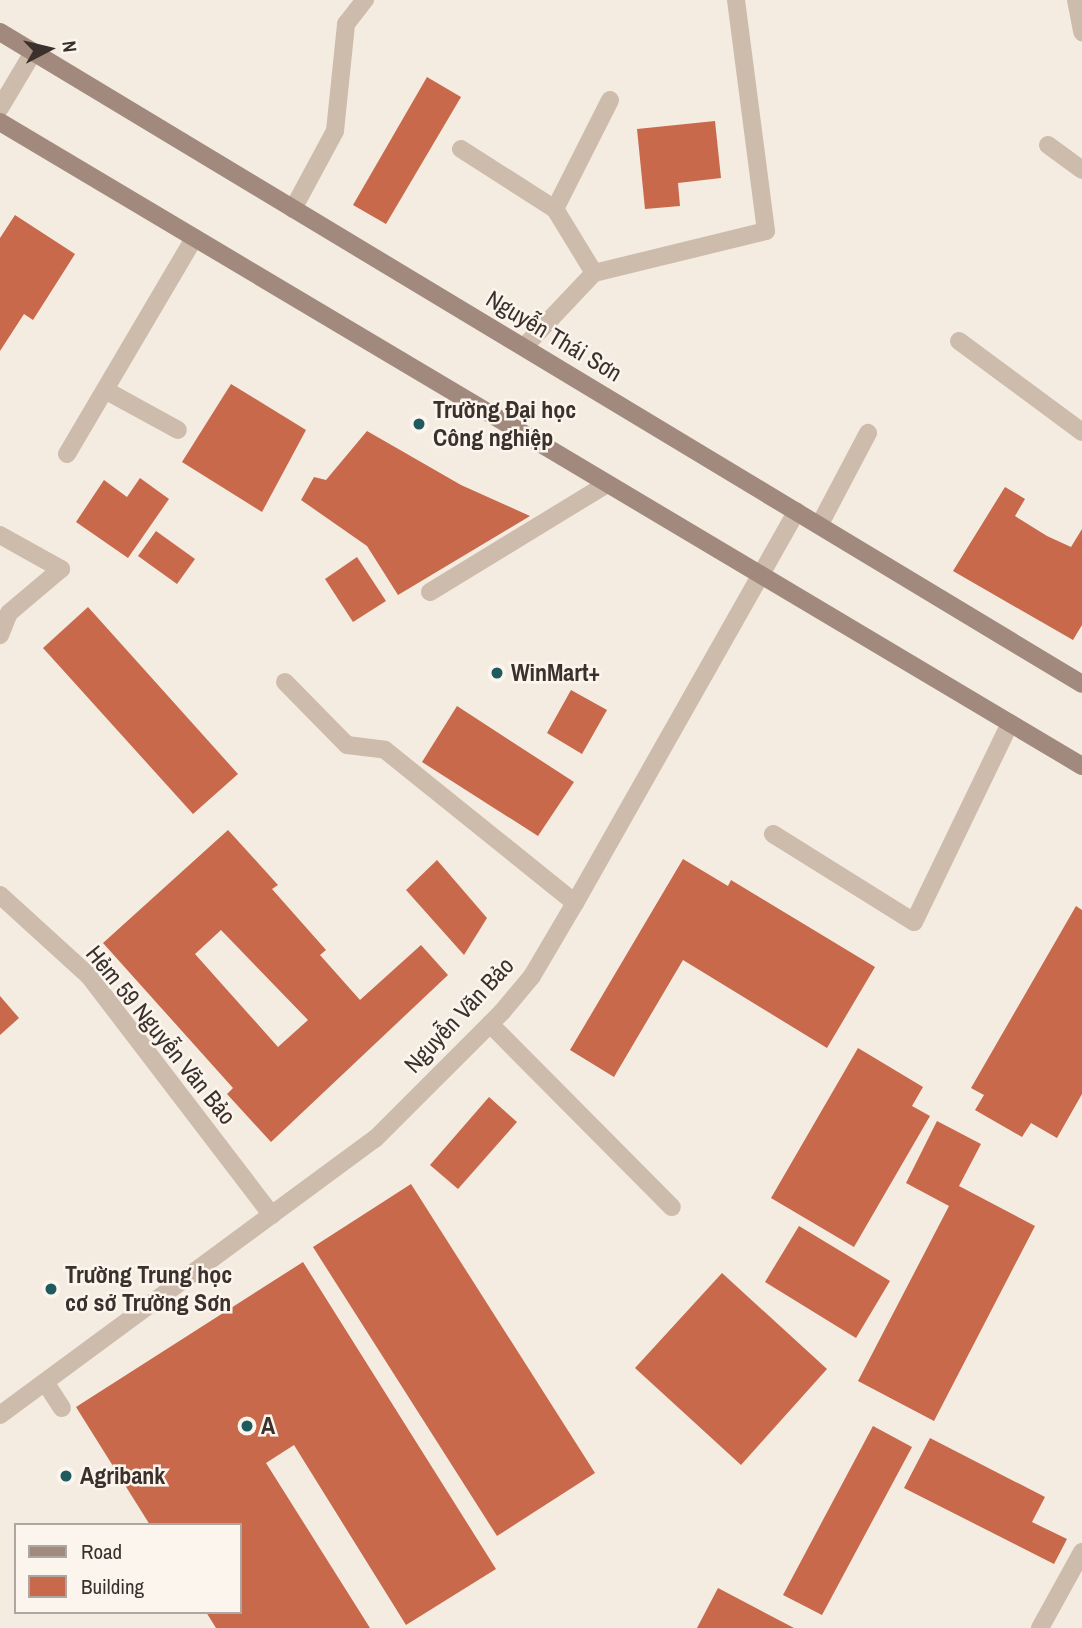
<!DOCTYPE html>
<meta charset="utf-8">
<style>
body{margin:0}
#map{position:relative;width:1082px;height:1628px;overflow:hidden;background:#f4ebe1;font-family:"Archivo Narrow",sans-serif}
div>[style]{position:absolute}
.building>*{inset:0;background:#c8694b}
.service>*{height:18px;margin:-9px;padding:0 9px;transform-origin:9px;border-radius:9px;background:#cdbbac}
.minor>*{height:18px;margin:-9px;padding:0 9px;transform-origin:9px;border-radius:9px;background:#cdbbac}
.secondary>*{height:18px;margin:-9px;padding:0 9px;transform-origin:9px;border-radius:9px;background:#a18a7d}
.dots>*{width:19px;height:19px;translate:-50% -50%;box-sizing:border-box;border:4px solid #fbf5ee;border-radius:50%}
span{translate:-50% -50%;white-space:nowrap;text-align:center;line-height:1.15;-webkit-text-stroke:5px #fbf5ee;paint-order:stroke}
.street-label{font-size:24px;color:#3b302b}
.poi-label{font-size:24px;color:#3b302b;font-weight:700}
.left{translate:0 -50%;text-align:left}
.legend{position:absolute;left:14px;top:1523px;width:228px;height:91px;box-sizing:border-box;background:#fbf5ee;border:2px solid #aea6a0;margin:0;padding:9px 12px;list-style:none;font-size:21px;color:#3b302b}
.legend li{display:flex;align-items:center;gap:14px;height:35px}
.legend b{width:35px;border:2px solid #aea6a0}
.north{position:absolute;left:14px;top:14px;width:70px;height:70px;-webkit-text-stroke:5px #fbf5ee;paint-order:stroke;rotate:83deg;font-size:19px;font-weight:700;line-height:28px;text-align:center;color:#3b302b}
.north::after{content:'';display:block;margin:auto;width:24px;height:32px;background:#3b302b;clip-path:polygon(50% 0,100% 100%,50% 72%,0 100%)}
</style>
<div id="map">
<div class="building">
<i style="clip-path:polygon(427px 77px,461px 97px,386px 224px,353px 205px)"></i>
<i style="clip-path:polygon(715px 121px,721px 178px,678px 183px,680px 206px,645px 209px,637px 129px)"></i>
<i style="clip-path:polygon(15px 215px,75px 254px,33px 320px,24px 314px,0 351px,0 238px)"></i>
<i style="clip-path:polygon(231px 384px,306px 430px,262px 512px,182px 462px)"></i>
<i style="clip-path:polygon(367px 431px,461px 485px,530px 516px,398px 595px,367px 546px,301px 500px,314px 477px,326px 480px)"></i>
<i style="clip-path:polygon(140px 478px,169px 499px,128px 558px,76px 522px,104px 480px,127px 497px)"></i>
<i style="clip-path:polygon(1005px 487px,1025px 499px,1015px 516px,1047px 536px,1071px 547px,1082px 529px,1082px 625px,1073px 640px,953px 571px)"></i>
<i style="clip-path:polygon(156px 531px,195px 559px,177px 584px,138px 556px)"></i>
<i style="clip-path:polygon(357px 557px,386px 601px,353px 622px,325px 579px)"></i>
<i style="clip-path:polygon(88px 607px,238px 774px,193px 814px,43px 648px)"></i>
<i style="clip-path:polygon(571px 690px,607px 710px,582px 754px,547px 733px)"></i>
<i style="clip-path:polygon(457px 706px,574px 782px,538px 836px,422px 762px)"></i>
<i style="clip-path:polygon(evenodd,228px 830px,278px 885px,272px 889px,326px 950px,320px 955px,360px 1000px,421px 945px,448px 975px,271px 1142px,227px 1094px,233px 1088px,103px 943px,228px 830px,221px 930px,308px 1020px,278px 1047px,195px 954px,221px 930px)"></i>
<i style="clip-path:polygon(683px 859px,728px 886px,731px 880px,875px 967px,827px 1048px,683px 960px,614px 1077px,570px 1050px)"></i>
<i style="clip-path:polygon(437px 860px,487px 918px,464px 955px,406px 890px)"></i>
<i style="clip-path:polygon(1076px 906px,1082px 910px,1082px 1094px,1057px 1138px,1031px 1123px,1022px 1137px,975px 1110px,984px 1095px,971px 1088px)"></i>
<i style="clip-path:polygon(0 996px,19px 1018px,0 1035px)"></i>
<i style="clip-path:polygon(858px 1048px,923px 1087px,912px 1106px,930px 1116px,854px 1247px,771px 1198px)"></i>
<i style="clip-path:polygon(489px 1097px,517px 1122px,458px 1189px,430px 1165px)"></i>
<i style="clip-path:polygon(937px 1121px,981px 1144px,959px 1186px,1035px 1226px,934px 1421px,858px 1381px,949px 1206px,906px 1183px)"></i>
<i style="clip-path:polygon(411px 1184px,595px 1473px,497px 1536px,313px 1247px)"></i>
<i style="clip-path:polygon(799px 1226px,890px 1281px,856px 1338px,765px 1282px)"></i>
<i style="clip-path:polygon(303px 1262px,496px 1569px,406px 1625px,294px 1445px,266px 1463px,370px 1628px,216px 1628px,206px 1612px,240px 1612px,240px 1525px,150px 1525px,76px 1407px)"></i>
<i style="clip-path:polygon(722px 1273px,827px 1369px,741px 1465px,635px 1368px)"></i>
<i style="clip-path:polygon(873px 1426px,912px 1447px,822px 1615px,783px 1595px)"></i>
<i style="clip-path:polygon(930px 1438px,1045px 1497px,1032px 1522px,1067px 1539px,1054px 1564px,904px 1488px)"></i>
<i style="clip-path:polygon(718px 1588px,794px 1628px,697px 1628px)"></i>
</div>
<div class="service">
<i style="left:0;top:108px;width:63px;rotate:-59.3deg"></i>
<i style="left:461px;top:149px;width:112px;rotate:32.6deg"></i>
<i style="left:555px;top:209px;width:75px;rotate:58.6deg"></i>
<i style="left:293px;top:209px;width:89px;rotate:-61.7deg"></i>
<i style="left:335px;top:131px;width:108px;rotate:-84.1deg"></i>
<i style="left:346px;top:24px;width:31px;rotate:-52deg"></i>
<i style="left:555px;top:209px;width:122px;rotate:-63.2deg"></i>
<i style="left:490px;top:1024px;width:258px;rotate:45.2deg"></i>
<i style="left:45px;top:1382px;width:31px;rotate:57deg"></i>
<i style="left:1040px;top:1628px;width:87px;rotate:-61.1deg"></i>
</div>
<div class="minor">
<i style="left:1076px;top:0;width:33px;rotate:79deg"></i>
<i style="left:1048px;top:145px;width:42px;rotate:36.3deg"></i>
<i style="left:959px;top:341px;width:153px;rotate:36.5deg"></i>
<i style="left:524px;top:347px;width:102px;rotate:-46.6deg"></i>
<i style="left:594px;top:273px;width:177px;rotate:-13.7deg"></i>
<i style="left:766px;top:231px;width:233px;rotate:-97.4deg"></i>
<i style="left:105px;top:390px;width:83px;rotate:28.7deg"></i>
<i style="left:67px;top:454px;width:251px;rotate:-59.5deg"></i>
<i style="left:820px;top:524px;width:103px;rotate:-62.2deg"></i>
<i style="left:0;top:535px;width:70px;rotate:29.1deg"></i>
<i style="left:61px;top:569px;width:68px;rotate:139.8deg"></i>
<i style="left:9px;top:613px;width:24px;rotate:112deg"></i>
<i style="left:430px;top:592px;width:205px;rotate:-31.4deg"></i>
<i style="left:285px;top:682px;width:88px;rotate:45.5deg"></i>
<i style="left:347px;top:745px;width:38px;rotate:7deg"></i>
<i style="left:385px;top:750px;width:244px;rotate:38.8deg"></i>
<i style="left:773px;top:834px;width:166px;rotate:32deg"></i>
<i style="left:914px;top:922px;width:221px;rotate:-64.2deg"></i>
<i style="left:0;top:895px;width:120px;rotate:42.3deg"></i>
<i style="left:89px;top:976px;width:301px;rotate:52.6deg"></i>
<i style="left:0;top:1415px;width:466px;rotate:-36.4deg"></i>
<i style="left:375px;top:1139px;width:180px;rotate:-45deg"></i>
<i style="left:502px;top:1012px;width:47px;rotate:-50.2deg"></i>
<i style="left:532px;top:976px;width:85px;rotate:-59.5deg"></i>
<i style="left:575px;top:903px;width:450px;rotate:-60.5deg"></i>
</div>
<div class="secondary">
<i style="left:0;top:32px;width:1263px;rotate:31.07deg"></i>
<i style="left:0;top:122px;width:1259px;rotate:30.76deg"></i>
</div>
<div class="dots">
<i style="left:419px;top:424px;background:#1f5a5e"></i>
<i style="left:497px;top:673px;background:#1f5a5e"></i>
<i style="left:51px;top:1289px;background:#1f5a5e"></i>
<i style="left:247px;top:1426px;background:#1f5a5e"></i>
<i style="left:66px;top:1476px;background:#1f5a5e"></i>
</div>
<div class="street-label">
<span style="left:554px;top:336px;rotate:31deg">Nguyễn Thái Sơn</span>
<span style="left:459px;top:1015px;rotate:-47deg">Nguyễn Văn Bảo</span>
<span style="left:161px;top:1035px;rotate:51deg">Hẻm 59 Nguyễn Văn Bảo</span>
</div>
<div class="poi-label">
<span class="left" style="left:433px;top:424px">Trường Đại học<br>Công nghiệp</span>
<span class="left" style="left:511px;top:673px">WinMart+</span>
<span class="left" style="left:65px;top:1289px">Trường Trung học<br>cơ sở Trường Sơn</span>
<span class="left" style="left:261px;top:1426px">A</span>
<span class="left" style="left:80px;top:1476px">Agribank</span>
</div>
<ul class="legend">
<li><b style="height:9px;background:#a18a7d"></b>Road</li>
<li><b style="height:19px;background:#c8694b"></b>Building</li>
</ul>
<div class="north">N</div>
</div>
